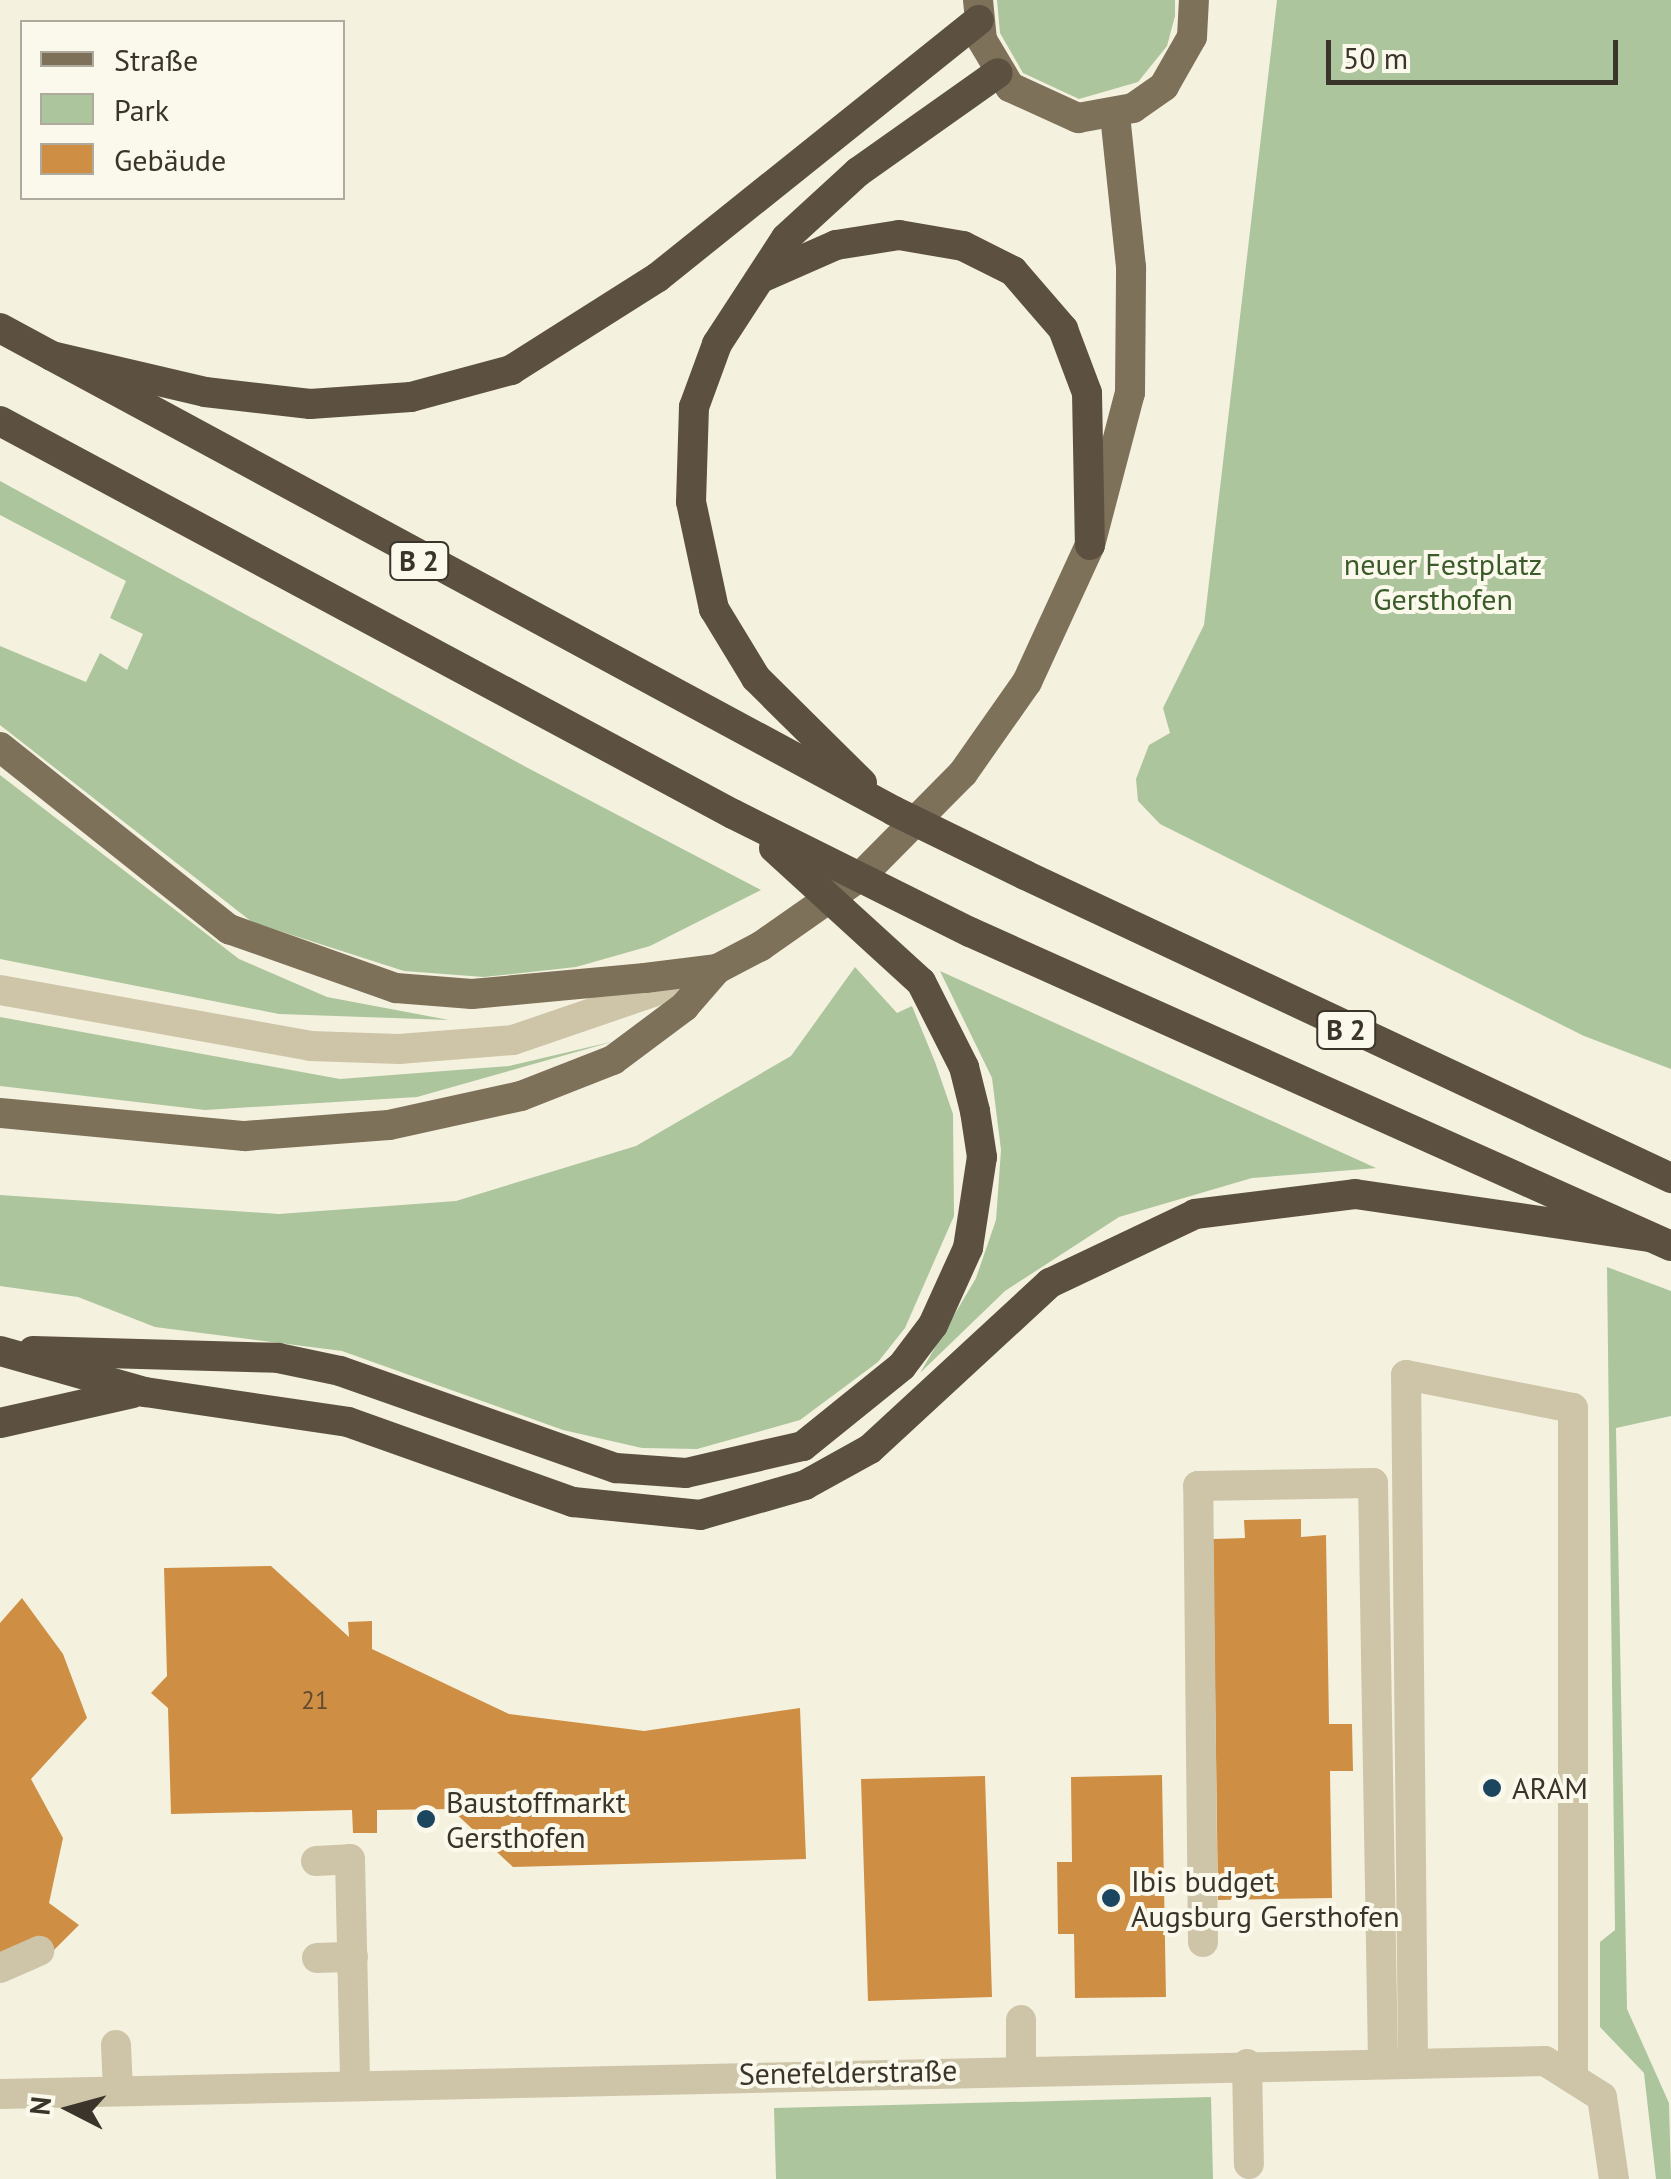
<!DOCTYPE html>
<meta charset="utf-8">
<style>
body{margin:0}
#map{position:relative;width:1671px;height:2179px;overflow:hidden;background:#f5f1df;font-family:"PT Sans",sans-serif}
div>[style]{position:absolute}
.green>*{inset:0;background:#acc59d}
.building>*{inset:0;background:#ce8f44}
.minor>*{height:30px;margin:-15px;padding:0 15px;transform-origin:15px;border-radius:15px;background:#cec5a9}
.major>*{height:30px;margin:-15px;padding:0 15px;transform-origin:15px;border-radius:15px;background:#7e715a}
.highway>*{height:30px;margin:-15px;padding:0 15px;transform-origin:15px;border-radius:15px;background:#5c5140}
.highway-bridge>*{height:30px;margin:-15px;padding:0 15px;transform-origin:15px;border-radius:15px;background:#5c5140}
.dots>*{width:28px;height:28px;translate:-50% -50%;box-sizing:border-box;border:5px solid #fbf9ec;border-radius:50%}
span{translate:-50% -50%;white-space:nowrap;text-align:center;line-height:1.15;-webkit-text-stroke:8px #fbf9ec;paint-order:stroke}
.number-label{font-size:25px;color:#604b30}
.number-label span{-webkit-text-stroke-width:0}
.shield-label span{padding:2px 8px;background:#fbf9ec;border:2px solid;border-radius:8px;-webkit-text-stroke-width:0}
.shield-label{font-size:28px;color:#3b342a;font-weight:700}
.park-label{font-size:30px;color:#3b5b2b}
.poi-label{font-size:30px;color:#3b342a}
.left{translate:0 -50%;text-align:left}
.street-label{font-size:30px;color:#3b342a}
.legend{position:absolute;left:20px;top:20px;width:325px;height:180px;box-sizing:border-box;background:#fbf9ec;border:2px solid #aeaa9e;margin:0;padding:12px 18px;list-style:none;font-size:30px;color:#3b342a}
.legend li{display:flex;align-items:center;gap:20px;height:50px}
.legend b{width:50px;border:2px solid #aeaa9e}
.north{position:absolute;left:20px;top:2059px;width:100px;height:100px;-webkit-text-stroke:8px #fbf9ec;paint-order:stroke;rotate:276deg;font-size:28px;font-weight:700;line-height:40px;text-align:center;color:#3b342a}
.north::after{content:'';display:block;margin:auto;width:35px;height:45px;background:#3b342a;clip-path:polygon(50% 0,100% 100%,50% 72%,0 100%)}
.scale{position:absolute;left:1326px;top:40px;width:292px;height:45px;box-sizing:border-box;border:5px solid #3b342a;border-top:0;padding-left:12px;font-size:30px;line-height:35px;white-space:nowrap;color:#3b342a;-webkit-text-stroke:8px #fbf9ec;paint-order:stroke}
</style>
<div id="map">
<div class="green">
<i style="clip-path:polygon(997px 0,1175px 0,1175px 16px,1167px 46px,1138px 82px,1079px 99px,1023px 73px,1000px 33px)"></i>
<i style="clip-path:polygon(1277px 0,1671px 0,1671px 1069px,1584px 1036px,1160px 824px,1138px 801px,1136px 779px,1149px 745px,1170px 733px,1163px 708px,1204px 625px)"></i>
<i style="clip-path:polygon(0 481px,526px 767px,761px 890px,650px 946px,576px 967px,484px 977px,404px 971px,252px 922px,0 725px,0 646px,86px 682px,100px 653px,127px 670px,143px 634px,110px 618px,126px 581px,0 515px)"></i>
<i style="clip-path:polygon(0 775px,239px 959px,327px 997px,449px 1020px,279px 1014px,0 959px)"></i>
<i style="clip-path:polygon(855px 967px,897px 1013px,912px 1006px,935px 1062px,953px 1114px,954px 1216px,905px 1328px,878px 1362px,800px 1420px,697px 1449px,642px 1448px,563px 1430px,342px 1351px,155px 1327px,78px 1297px,0 1286px,0 1195px,279px 1214px,456px 1201px,636px 1146px,791px 1056px)"></i>
<i style="clip-path:polygon(940px 971px,1376px 1168px,1377px 1168px,1252px 1178px,1119px 1217px,1005px 1291px,920px 1373px,976px 1278px,996px 1220px,1001px 1150px,992px 1078px)"></i>
<i style="clip-path:polygon(0 1017px,340px 1079px,509px 1066px,615px 1041px,417px 1097px,205px 1110px,0 1086px)"></i>
<i style="clip-path:polygon(1607px 1267px,1671px 1291px,1671px 1416px,1616px 1428px,1627px 2009px,1669px 2103px,1671px 2179px,1656px 2179px,1644px 2073px,1600px 2027px,1600px 1942px,1615px 1930px)"></i>
<i style="clip-path:polygon(1211px 2097px,1213px 2179px,776px 2179px,774px 2108px)"></i>
</div>
<div class="building">
<i style="clip-path:polygon(1301px 1519px,1301px 1537px,1326px 1535px,1329px 1724px,1352px 1724px,1353px 1771px,1330px 1771px,1332px 1898px,1218px 1900px,1213px 1539px,1245px 1538px,1244px 1520px)"></i>
<i style="clip-path:polygon(271px 1566px,349px 1637px,348px 1622px,372px 1621px,372px 1649px,509px 1714px,644px 1731px,800px 1708px,806px 1859px,513px 1867px,451px 1809px,377px 1810px,377px 1833px,353px 1833px,352px 1810px,171px 1814px,168px 1708px,151px 1693px,167px 1676px,164px 1568px)"></i>
<i style="clip-path:polygon(22px 1598px,63px 1654px,87px 1718px,31px 1779px,63px 1838px,49px 1903px,79px 1925px,51px 1953px,0 1959px,0 1623px)"></i>
<i style="clip-path:polygon(1162px 1775px,1166px 1997px,1075px 1998px,1074px 1934px,1058px 1934px,1057px 1862px,1072px 1862px,1071px 1777px)"></i>
<i style="clip-path:polygon(985px 1776px,992px 1997px,868px 2001px,861px 1779px)"></i>
</div>
<div class="minor">
<i style="left:0;top:990px;width:315px;rotate:10.2deg"></i>
<i style="left:310px;top:1046px;width:89px;rotate:1.9deg"></i>
<i style="left:399px;top:1049px;width:114px;rotate:-4.5deg"></i>
<i style="left:513px;top:1040px;width:198px;rotate:-18.9deg"></i>
<i style="left:316px;top:1861px;width:34px;rotate:-3deg"></i>
<i style="left:350px;top:1859px;width:224px;rotate:88.7deg"></i>
<i style="left:1203px;top:1942px;width:456px;rotate:-90.6deg"></i>
<i style="left:1198px;top:1486px;width:175px;rotate:-1deg"></i>
<i style="left:1373px;top:1483px;width:579px;rotate:89.01deg"></i>
<i style="left:317px;top:1958px;width:36px;rotate:-2deg"></i>
<i style="left:0;top:1968px;width:43px;rotate:-23.6deg"></i>
<i style="left:1021px;top:2020px;width:48px;rotate:90deg"></i>
<i style="left:116px;top:2045px;width:46px;rotate:87.5deg"></i>
<i style="left:1413px;top:2062px;width:687px;rotate:-90.58deg"></i>
<i style="left:1406px;top:1375px;width:170px;rotate:11.2deg"></i>
<i style="left:1573px;top:1408px;width:663px;rotate:90deg"></i>
<i style="left:1247px;top:2064px;width:100px;rotate:88.9deg"></i>
<i style="left:0;top:2094px;width:1545px;rotate:-1.22deg"></i>
<i style="left:1545px;top:2061px;width:67px;rotate:32.3deg"></i>
<i style="left:1602px;top:2097px;width:83px;rotate:81.7deg"></i>
</div>
<div class="major">
<i style="left:978px;top:0;width:40px;rotate:84.3deg"></i>
<i style="left:982px;top:40px;width:55px;rotate:59.2deg"></i>
<i style="left:1010px;top:87px;width:75px;rotate:24.5deg"></i>
<i style="left:1078px;top:118px;width:56px;rotate:-10.3deg"></i>
<i style="left:1133px;top:108px;width:38px;rotate:-35deg"></i>
<i style="left:1164px;top:86px;width:56px;rotate:-60.3deg"></i>
<i style="left:1192px;top:37px;width:37px;rotate:-87deg"></i>
<i style="left:0;top:747px;width:293px;rotate:38.5deg"></i>
<i style="left:229px;top:929px;width:177px;rotate:19.5deg"></i>
<i style="left:396px;top:988px;width:76px;rotate:4.5deg"></i>
<i style="left:472px;top:994px;width:174px;rotate:-5.3deg"></i>
<i style="left:645px;top:978px;width:73px;rotate:-7.1deg"></i>
<i style="left:717px;top:969px;width:50px;rotate:-27.6deg"></i>
<i style="left:761px;top:946px;width:122px;rotate:-35deg"></i>
<i style="left:861px;top:876px;width:145px;rotate:-45.3deg"></i>
<i style="left:963px;top:773px;width:111px;rotate:-54.9deg"></i>
<i style="left:1027px;top:682px;width:151px;rotate:-65.3deg"></i>
<i style="left:1090px;top:545px;width:157px;rotate:-75.3deg"></i>
<i style="left:1130px;top:393px;width:126px;rotate:-89.5deg"></i>
<i style="left:1131px;top:267px;width:154px;rotate:-96deg"></i>
<i style="left:0;top:1113px;width:246px;rotate:5.4deg"></i>
<i style="left:245px;top:1136px;width:144px;rotate:-4.4deg"></i>
<i style="left:389px;top:1125px;width:135px;rotate:-12.4deg"></i>
<i style="left:521px;top:1096px;width:99px;rotate:-21.4deg"></i>
<i style="left:613px;top:1060px;width:89px;rotate:-36.7deg"></i>
<i style="left:684px;top:1007px;width:50px;rotate:-49deg"></i>
</div>
<div class="highway">
<i style="left:761px;top:278px;width:82px;rotate:-23.7deg"></i>
<i style="left:836px;top:245px;width:64px;rotate:-9deg"></i>
<i style="left:899px;top:235px;width:65px;rotate:9.8deg"></i>
<i style="left:963px;top:246px;width:56px;rotate:26.6deg"></i>
<i style="left:1013px;top:271px;width:77px;rotate:49.2deg"></i>
<i style="left:1063px;top:329px;width:68px;rotate:69.4deg"></i>
<i style="left:1087px;top:393px;width:152px;rotate:88.9deg"></i>
<i style="left:0;top:328px;width:1016px;rotate:28.38deg"></i>
<i style="left:52px;top:356px;width:157px;rotate:13.2deg"></i>
<i style="left:205px;top:392px;width:106px;rotate:6.5deg"></i>
<i style="left:310px;top:404px;width:101px;rotate:-4deg"></i>
<i style="left:411px;top:397px;width:104px;rotate:-15.1deg"></i>
<i style="left:511px;top:370px;width:174px;rotate:-32.3deg"></i>
<i style="left:658px;top:277px;width:411px;rotate:-38.7deg"></i>
<i style="left:0;top:421px;width:832px;rotate:28.2deg"></i>
<i style="left:862px;top:783px;width:149px;rotate:-135.3deg"></i>
<i style="left:756px;top:678px;width:81px;rotate:-121.3deg"></i>
<i style="left:714px;top:609px;width:109px;rotate:-102.1deg"></i>
<i style="left:691px;top:502px;width:95px;rotate:-88.2deg"></i>
<i style="left:694px;top:407px;width:67px;rotate:-69.9deg"></i>
<i style="left:717px;top:344px;width:126px;rotate:-56.9deg"></i>
<i style="left:786px;top:238px;width:98px;rotate:-42.5deg"></i>
<i style="left:858px;top:172px;width:171px;rotate:-35.3deg"></i>
<i style="left:1025px;top:875px;width:714px;rotate:25.13deg"></i>
<i style="left:970px;top:932px;width:768px;rotate:24.13deg"></i>
<i style="left:0;top:1351px;width:151px;rotate:15.8deg"></i>
<i style="left:145px;top:1392px;width:205px;rotate:8.4deg"></i>
<i style="left:348px;top:1422px;width:239px;rotate:19.6deg"></i>
<i style="left:573px;top:1502px;width:128px;rotate:5.8deg"></i>
<i style="left:700px;top:1515px;width:109px;rotate:-15.9deg"></i>
<i style="left:805px;top:1485px;width:74px;rotate:-29deg"></i>
<i style="left:870px;top:1449px;width:245px;rotate:-42.7deg"></i>
<i style="left:1050px;top:1283px;width:161px;rotate:-25.4deg"></i>
<i style="left:1195px;top:1214px;width:161px;rotate:-7.1deg"></i>
<i style="left:1355px;top:1194px;width:297px;rotate:8.3deg"></i>
<i style="left:33px;top:1351px;width:245px;rotate:1.6deg"></i>
<i style="left:278px;top:1358px;width:63px;rotate:11.8deg"></i>
<i style="left:340px;top:1371px;width:293px;rotate:19.4deg"></i>
<i style="left:616px;top:1468px;width:70px;rotate:4.1deg"></i>
<i style="left:686px;top:1473px;width:120px;rotate:-13deg"></i>
<i style="left:803px;top:1446px;width:127px;rotate:-38.9deg"></i>
<i style="left:902px;top:1366px;width:51px;rotate:-52.9deg"></i>
<i style="left:933px;top:1325px;width:85px;rotate:-65.6deg"></i>
<i style="left:968px;top:1248px;width:92px;rotate:-81.3deg"></i>
<i style="left:982px;top:1157px;width:47px;rotate:-98.7deg"></i>
<i style="left:975px;top:1111px;width:45px;rotate:-104deg"></i>
<i style="left:964px;top:1067px;width:95px;rotate:-116.8deg"></i>
<i style="left:0;top:1423px;width:136px;rotate:-12.7deg"></i>
</div>
<div class="highway-bridge">
<i style="left:894px;top:811px;width:146px;rotate:26deg"></i>
<i style="left:733px;top:814px;width:265px;rotate:26.5deg"></i>
<i style="left:774px;top:848px;width:199px;rotate:42.4deg"></i>
</div>
<div class="dots">
<i style="left:1492px;top:1788px;background:#1c4660"></i>
<i style="left:426px;top:1819px;background:#1c4660"></i>
<i style="left:1111px;top:1898px;background:#1c4660"></i>
</div>
<div class="number-label">
<span style="left:315px;top:1700px">21</span>
</div>
<div class="shield-label">
<span style="left:419px;top:561px">B 2</span>
<span style="left:1346px;top:1030px">B 2</span>
</div>
<div class="park-label">
<span style="left:1443px;top:581px">neuer Festplatz<br>Gersthofen</span>
</div>
<div class="poi-label">
<span class="left" style="left:1512px;top:1788px">ARAM</span>
<span class="left" style="left:446px;top:1819px">Baustoffmarkt<br>Gersthofen</span>
<span class="left" style="left:1131px;top:1898px">Ibis budget<br>Augsburg Gersthofen</span>
</div>
<div class="street-label">
<span style="left:848px;top:2072px;rotate:-1deg">Senefelderstraße</span>
</div>
<ul class="legend">
<li><b style="height:12px;background:#7e715a"></b>Straße</li>
<li><b style="height:28px;background:#acc59d"></b>Park</li>
<li><b style="height:28px;background:#ce8f44"></b>Gebäude</li>
</ul>
<div class="north">N</div>
<div class="scale">50 m</div>
</div>
